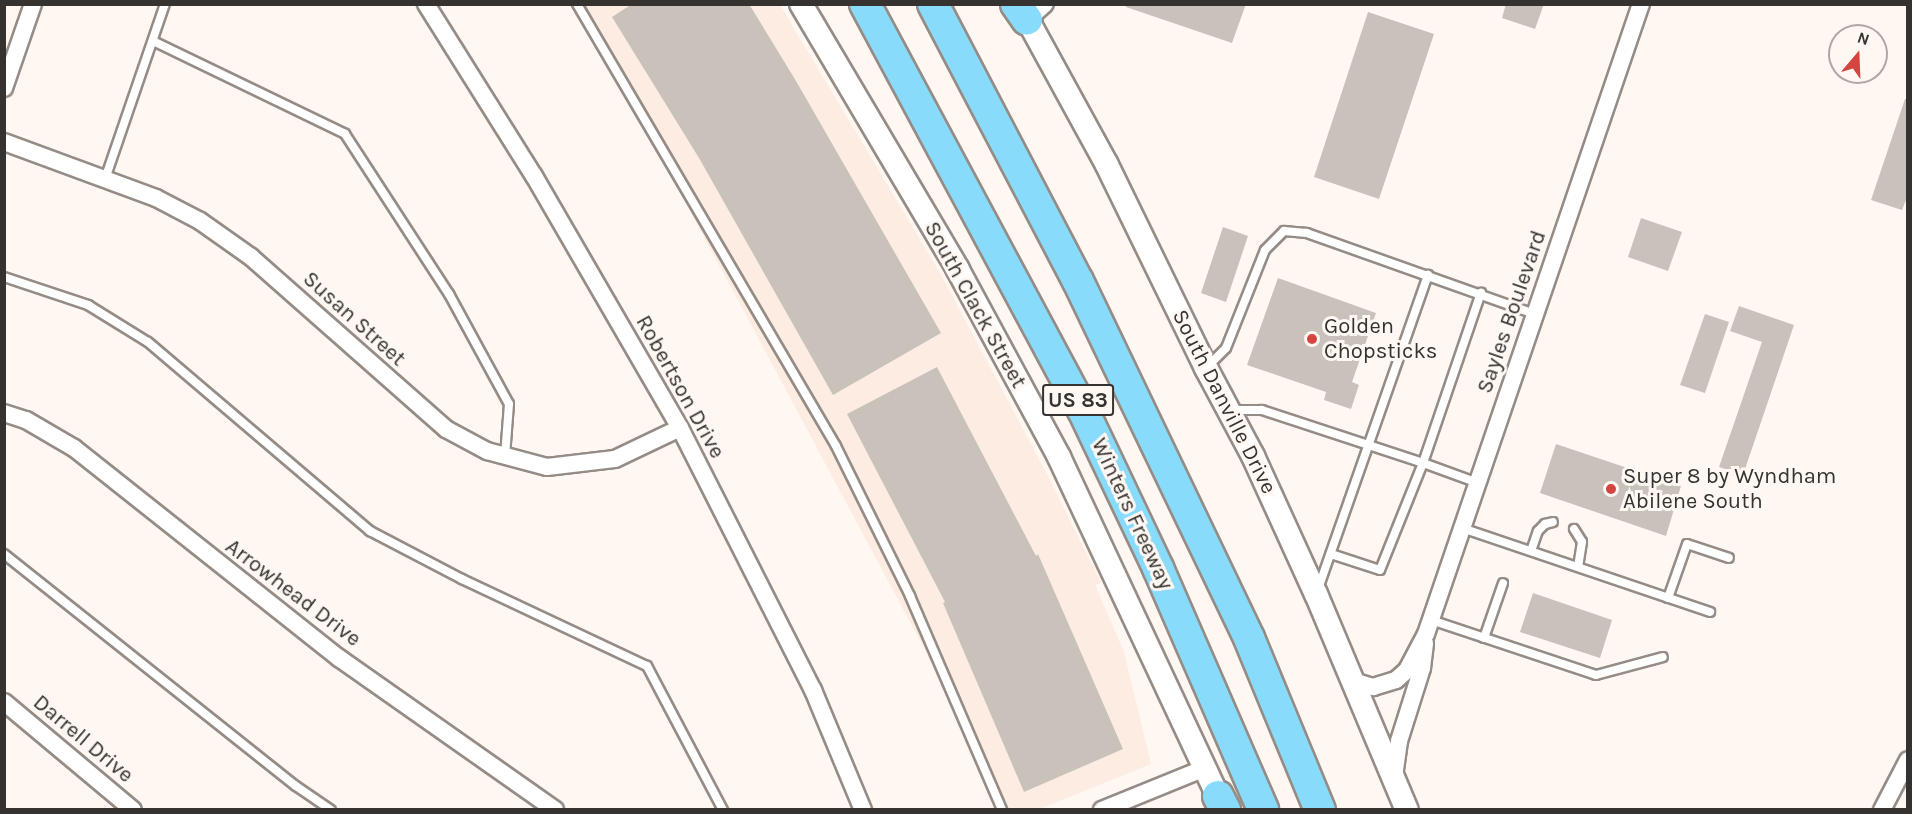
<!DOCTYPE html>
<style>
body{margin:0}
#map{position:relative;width:1912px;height:814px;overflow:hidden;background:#fff7f2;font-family:Karla,sans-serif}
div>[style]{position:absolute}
.built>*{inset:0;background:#fdece1}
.building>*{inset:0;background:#c9c2ba}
.roads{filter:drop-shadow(2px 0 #958c86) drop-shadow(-2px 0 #958c86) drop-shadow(0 2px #958c86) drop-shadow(0 -2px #958c86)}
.lane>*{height:8px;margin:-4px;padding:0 4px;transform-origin:4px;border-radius:4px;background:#fff}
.street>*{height:16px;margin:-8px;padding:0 8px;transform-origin:8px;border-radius:8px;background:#fff}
.secondary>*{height:22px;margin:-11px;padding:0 11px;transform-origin:11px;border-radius:11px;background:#fff}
.highway>*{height:30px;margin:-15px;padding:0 15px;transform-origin:15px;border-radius:15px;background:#89dbfc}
.dots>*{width:16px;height:16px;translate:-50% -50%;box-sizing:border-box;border:3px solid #fff7f2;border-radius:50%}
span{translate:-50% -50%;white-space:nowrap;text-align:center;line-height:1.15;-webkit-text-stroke:6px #fff7f2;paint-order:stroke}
.shield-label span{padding:2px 4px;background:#fff7f2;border:2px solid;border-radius:4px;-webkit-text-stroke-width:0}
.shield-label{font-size:21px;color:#363230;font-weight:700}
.street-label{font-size:22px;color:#363230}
.poi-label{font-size:22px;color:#363230}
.left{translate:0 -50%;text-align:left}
.frame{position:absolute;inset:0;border:6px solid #363230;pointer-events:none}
.north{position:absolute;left:1828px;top:24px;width:60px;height:60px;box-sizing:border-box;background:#fff7f2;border:2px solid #afa8a4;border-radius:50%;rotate:19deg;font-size:16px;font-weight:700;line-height:24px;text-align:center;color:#363230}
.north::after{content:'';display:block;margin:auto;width:21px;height:27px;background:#d44541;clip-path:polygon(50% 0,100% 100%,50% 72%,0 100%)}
</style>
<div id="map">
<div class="built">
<i style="clip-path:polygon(580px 5px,780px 5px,940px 273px,1048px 476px,1101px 583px,1095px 585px,1124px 652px,1151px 764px,1040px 809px,1010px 809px)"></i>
</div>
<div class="building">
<i style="clip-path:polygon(632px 4px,749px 4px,796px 81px,941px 333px,833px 395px,699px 158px,612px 17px)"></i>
<i style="clip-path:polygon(1126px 4px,1246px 4px,1232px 43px,1126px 7px)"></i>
<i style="clip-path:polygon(1506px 4px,1544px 4px,1535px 29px,1502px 18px)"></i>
<i style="clip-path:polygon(1368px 12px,1434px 34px,1379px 199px,1314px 177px)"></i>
<i style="clip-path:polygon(1905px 99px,1908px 99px,1908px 195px,1902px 210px,1871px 200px)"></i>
<i style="clip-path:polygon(1641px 218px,1682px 232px,1668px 271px,1628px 257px)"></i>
<i style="clip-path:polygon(1223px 227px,1248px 236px,1226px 302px,1201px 293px)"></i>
<i style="clip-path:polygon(1278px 278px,1376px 313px,1352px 382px,1359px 385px,1351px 409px,1324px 400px,1326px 392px,1247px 365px)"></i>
<i style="clip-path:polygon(1739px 306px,1794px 325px,1743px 475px,1719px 467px,1762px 342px,1730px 331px)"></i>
<i style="clip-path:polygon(1705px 314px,1729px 322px,1705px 393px,1680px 385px)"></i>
<i style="clip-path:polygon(937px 367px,1036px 556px,1038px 554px,1123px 749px,1024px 792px,943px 603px,945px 602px,847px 414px)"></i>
<i style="clip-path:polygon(1556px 444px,1681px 486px,1666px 536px,1540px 493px)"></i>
<i style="clip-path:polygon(1533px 593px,1612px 620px,1600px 658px,1520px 632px)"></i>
</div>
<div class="roads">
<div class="lane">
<i style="left:577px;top:4px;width:512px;rotate:59.63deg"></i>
<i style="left:836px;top:446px;width:167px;rotate:63.7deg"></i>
<i style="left:910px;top:596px;width:233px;rotate:66.7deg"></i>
<i style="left:153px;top:41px;width:213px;rotate:25.8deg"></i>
<i style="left:345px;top:134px;width:191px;rotate:57deg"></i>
<i style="left:449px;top:294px;width:125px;rotate:61.4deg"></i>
<i style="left:509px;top:404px;width:52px;rotate:94.4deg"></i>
<i style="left:105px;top:179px;width:185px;rotate:-71.1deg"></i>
<i style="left:4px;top:277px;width:89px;rotate:18.4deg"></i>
<i style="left:88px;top:305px;width:70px;rotate:31.7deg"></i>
<i style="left:148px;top:342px;width:292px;rotate:40.4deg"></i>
<i style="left:370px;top:531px;width:104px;rotate:27.6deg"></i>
<i style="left:462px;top:579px;width:204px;rotate:25.2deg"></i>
<i style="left:647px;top:666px;width:163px;rotate:62.2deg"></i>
<i style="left:1208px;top:366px;width:25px;rotate:-45deg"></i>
<i style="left:1226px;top:348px;width:105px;rotate:-68.3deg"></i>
<i style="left:1265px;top:250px;width:27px;rotate:-45deg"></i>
<i style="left:1284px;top:231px;width:23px;rotate:5deg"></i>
<i style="left:1307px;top:233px;width:242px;rotate:19.6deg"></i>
<i style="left:1231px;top:410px;width:31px"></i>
<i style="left:1262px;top:410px;width:169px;rotate:18.2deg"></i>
<i style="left:1423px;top:463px;width:115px;rotate:111.9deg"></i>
<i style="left:1380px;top:570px;width:52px;rotate:-161.9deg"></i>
<i style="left:1478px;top:483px;width:59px;rotate:-160deg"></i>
<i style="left:1423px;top:463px;width:180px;rotate:-71.2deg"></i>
<i style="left:1462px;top:528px;width:262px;rotate:18.7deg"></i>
<i style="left:1574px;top:529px;width:15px;rotate:58deg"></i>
<i style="left:1582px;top:542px;width:25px;rotate:99deg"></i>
<i style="left:1531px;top:551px;width:21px;rotate:-71deg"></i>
<i style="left:1538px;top:531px;width:10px;rotate:-45deg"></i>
<i style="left:1545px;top:524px;width:8px;rotate:-14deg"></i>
<i style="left:4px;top:554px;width:373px;rotate:38.5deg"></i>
<i style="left:296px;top:786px;width:42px;rotate:34.4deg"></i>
<i style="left:1318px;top:589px;width:333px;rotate:-70.7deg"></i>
<i style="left:1668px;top:598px;width:57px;rotate:-70.6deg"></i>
<i style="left:1687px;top:544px;width:44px;rotate:18.4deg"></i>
<i style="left:1431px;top:620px;width:174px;rotate:18.4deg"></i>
<i style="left:1596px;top:675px;width:69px;rotate:-15deg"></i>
<i style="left:1484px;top:638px;width:58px;rotate:-70.9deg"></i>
</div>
<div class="street">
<i style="left:426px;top:4px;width:203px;rotate:57.9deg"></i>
<i style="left:534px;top:176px;width:291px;rotate:59.9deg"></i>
<i style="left:680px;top:428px;width:294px;rotate:63.1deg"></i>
<i style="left:813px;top:690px;width:130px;rotate:67.4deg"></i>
<i style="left:1027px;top:20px;width:24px;rotate:-42deg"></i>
<i style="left:4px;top:88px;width:89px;rotate:-71deg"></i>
<i style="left:4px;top:142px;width:162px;rotate:20.2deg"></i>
<i style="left:156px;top:198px;width:50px;rotate:27.6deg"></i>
<i style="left:200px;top:221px;width:62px;rotate:35.2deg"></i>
<i style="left:251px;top:257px;width:260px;rotate:41.4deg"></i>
<i style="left:446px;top:429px;width:47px;rotate:28.2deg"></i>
<i style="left:487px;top:451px;width:62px;rotate:14.9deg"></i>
<i style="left:547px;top:467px;width:68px;rotate:-6.7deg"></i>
<i style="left:615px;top:459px;width:72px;rotate:-25.5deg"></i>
<i style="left:4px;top:413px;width:23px;rotate:18deg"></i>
<i style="left:26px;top:420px;width:56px;rotate:30.3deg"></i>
<i style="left:74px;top:448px;width:338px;rotate:38.4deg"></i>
<i style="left:339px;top:658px;width:264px;rotate:35.1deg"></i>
<i style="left:1353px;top:681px;width:21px;rotate:17deg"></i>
<i style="left:1373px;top:687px;width:24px;rotate:-17deg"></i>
<i style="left:1396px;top:680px;width:15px;rotate:-42deg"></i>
<i style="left:1407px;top:670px;width:41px;rotate:-62.2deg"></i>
<i style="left:1426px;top:634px;width:666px;rotate:-71.16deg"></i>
<i style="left:4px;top:702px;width:168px;rotate:39.9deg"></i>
<i style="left:1394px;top:777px;width:36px;rotate:-82deg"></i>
<i style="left:1399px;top:741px;width:77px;rotate:-72.5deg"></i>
<i style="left:1422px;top:668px;width:25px;rotate:-83deg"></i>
<i style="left:1102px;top:810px;width:111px;rotate:-22.2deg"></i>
<i style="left:1882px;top:810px;width:56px;rotate:-62.5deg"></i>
</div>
<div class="secondary">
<i style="left:801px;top:4px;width:309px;rotate:59.4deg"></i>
<i style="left:958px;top:270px;width:213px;rotate:61.6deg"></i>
<i style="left:1059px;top:457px;width:390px;rotate:64.9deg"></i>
<i style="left:1020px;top:6px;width:181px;rotate:61.3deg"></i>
<i style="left:1107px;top:165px;width:226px;rotate:64deg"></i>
<i style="left:1206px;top:368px;width:100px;rotate:61.9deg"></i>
<i style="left:1253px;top:456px;width:152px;rotate:65.5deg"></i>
<i style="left:1316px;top:594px;width:234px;rotate:67.2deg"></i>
</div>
<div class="highway">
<i style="left:865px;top:4px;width:461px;rotate:61.8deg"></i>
<i style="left:1083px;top:410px;width:175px;rotate:64.6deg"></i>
<i style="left:1158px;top:568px;width:264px;rotate:66.5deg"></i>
<i style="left:933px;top:4px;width:313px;rotate:62.4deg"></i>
<i style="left:1078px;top:281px;width:396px;rotate:64.4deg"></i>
<i style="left:1249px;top:638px;width:186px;rotate:67.6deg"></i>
<i style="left:1016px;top:4px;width:19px;rotate:55deg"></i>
<i style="left:1218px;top:796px;width:16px;rotate:63deg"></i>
</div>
</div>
<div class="dots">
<i style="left:1312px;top:339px;background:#d44541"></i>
<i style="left:1611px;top:489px;background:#d44541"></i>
</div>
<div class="shield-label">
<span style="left:1078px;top:400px">US 83</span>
</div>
<div class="street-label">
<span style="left:975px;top:305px;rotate:61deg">South Clack Street</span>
<span style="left:1512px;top:312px;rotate:-71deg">Sayles Boulevard</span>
<span style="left:354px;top:319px;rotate:42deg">Susan Street</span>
<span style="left:680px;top:387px;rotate:61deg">Robertson Drive</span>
<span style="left:1224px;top:402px;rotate:63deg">South Danville Drive</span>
<span style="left:1132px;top:514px;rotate:65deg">Winters Freeway</span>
<span style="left:293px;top:593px;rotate:37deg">Arrowhead Drive</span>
<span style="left:83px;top:739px;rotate:40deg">Darrell Drive</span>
</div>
<div class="poi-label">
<span class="left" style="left:1324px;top:339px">Golden<br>Chopsticks</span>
<span class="left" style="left:1623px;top:489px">Super 8 by Wyndham<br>Abilene South</span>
</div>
<div class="frame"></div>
<div class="north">N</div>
</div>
